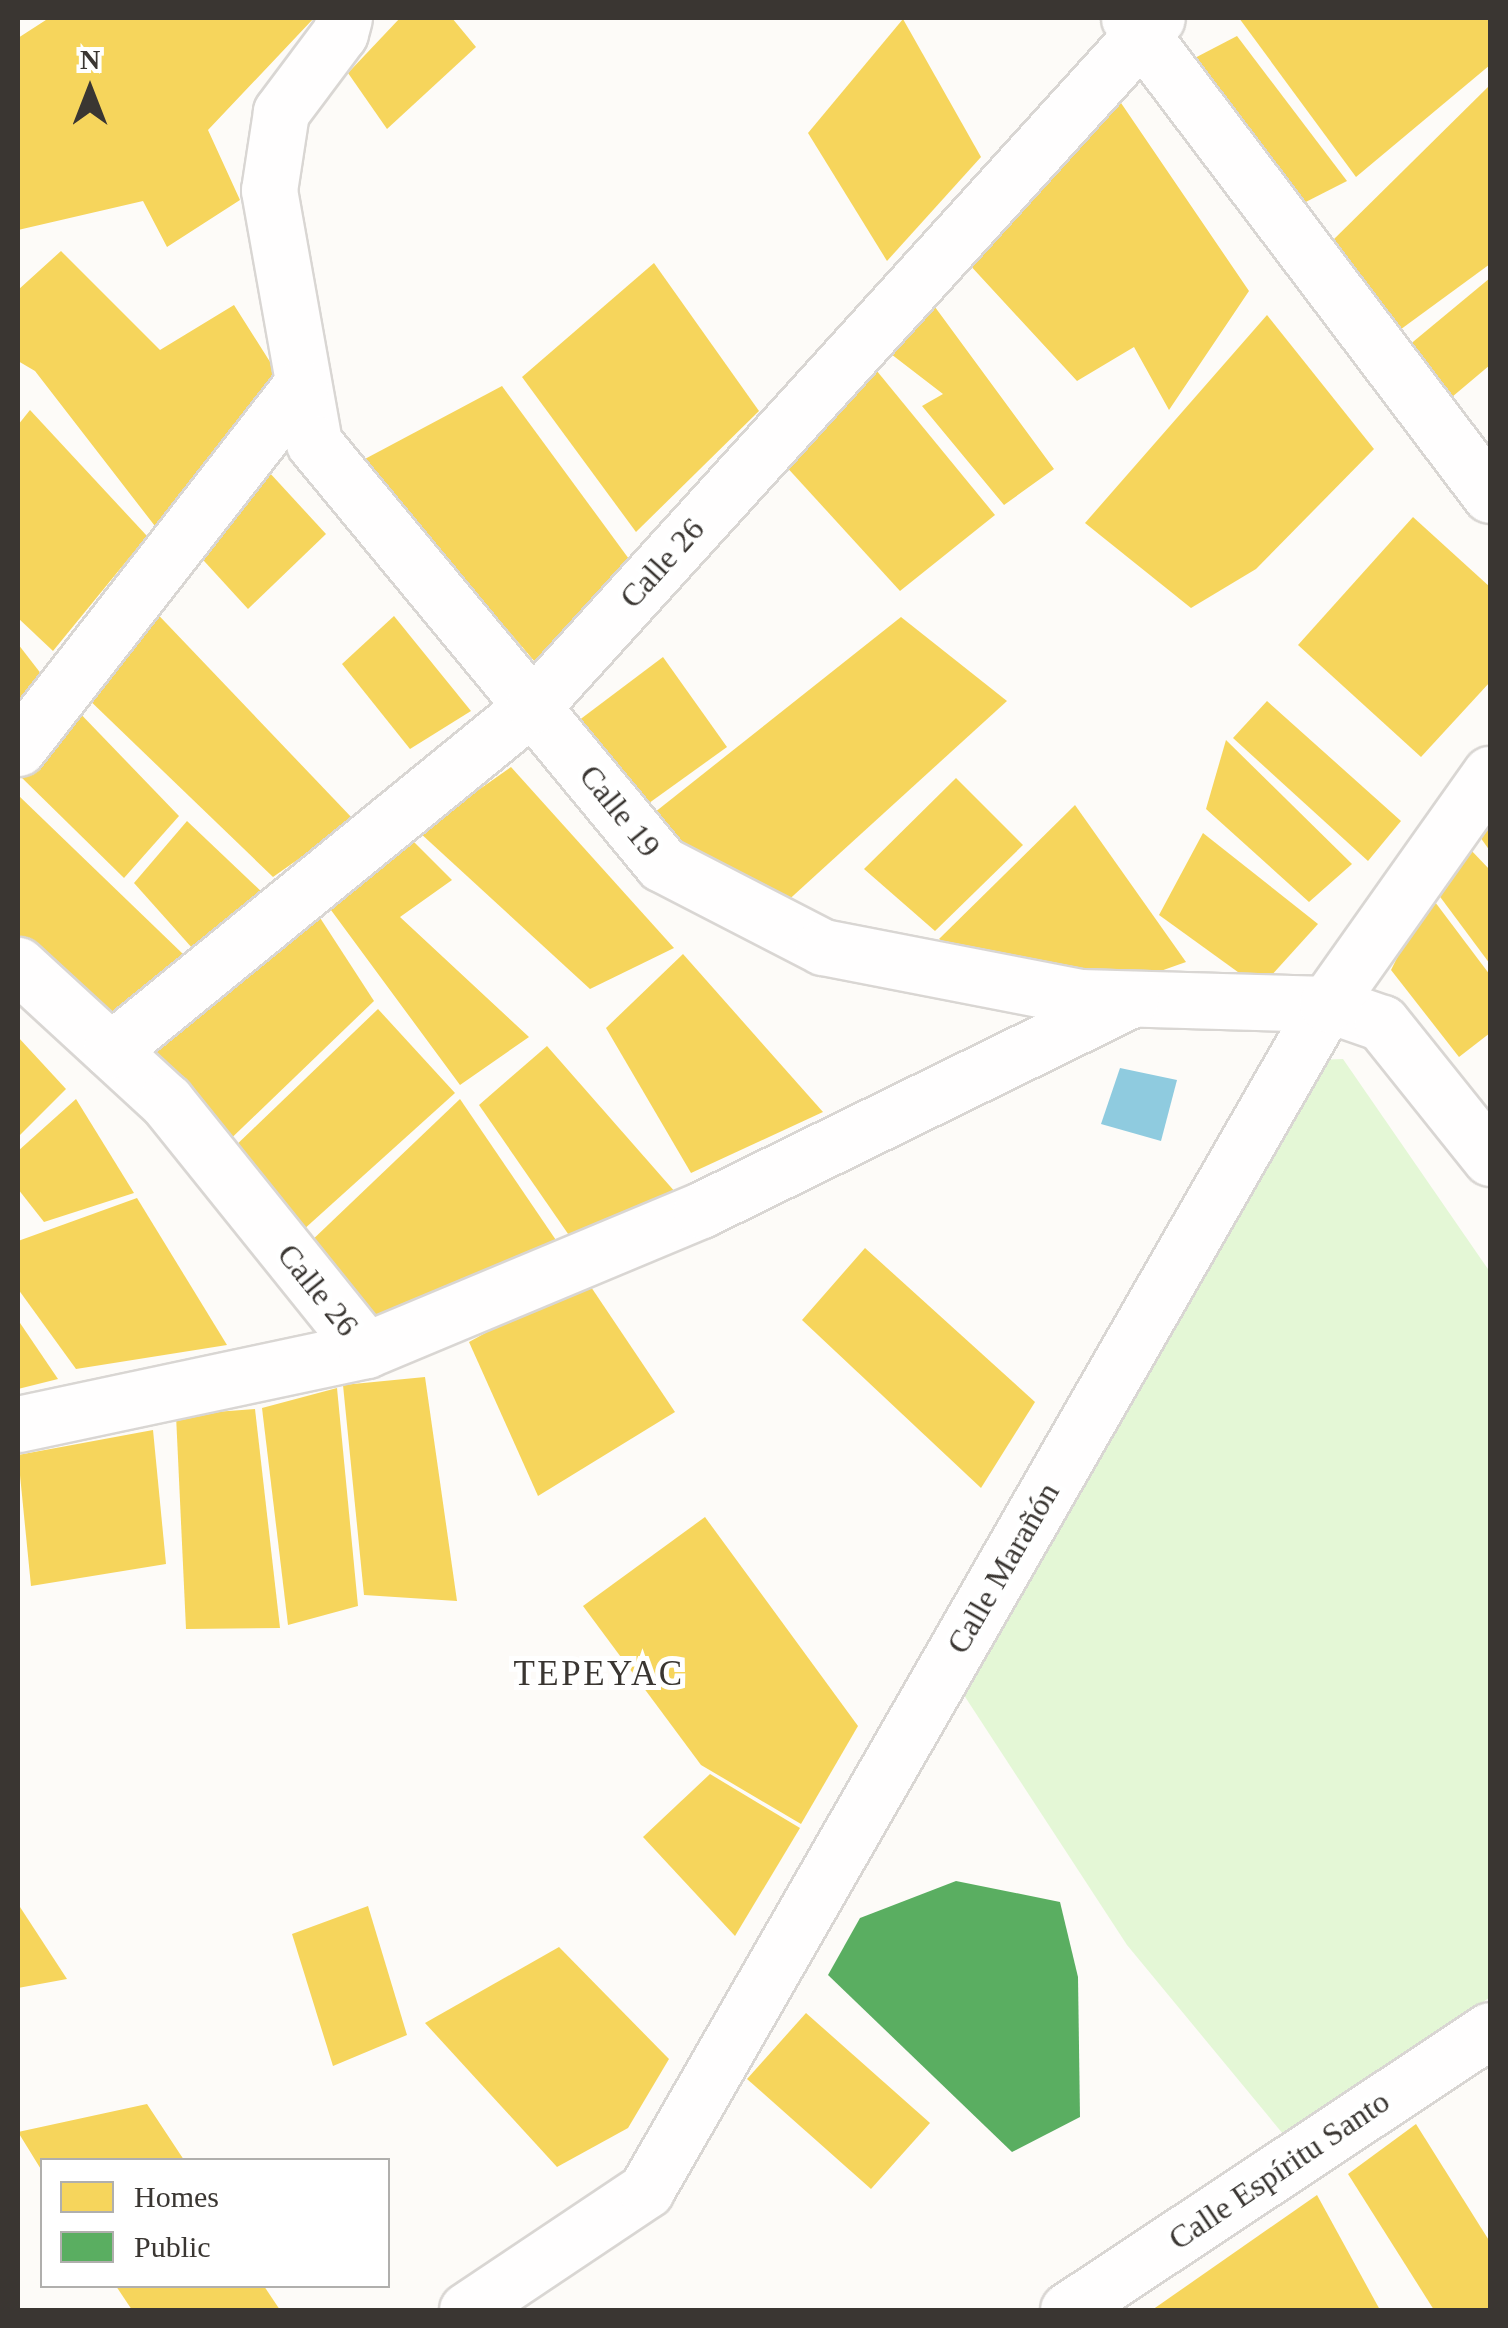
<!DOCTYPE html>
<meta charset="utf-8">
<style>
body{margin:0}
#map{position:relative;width:1508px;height:2328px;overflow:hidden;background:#fdfbf8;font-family:Georgia,serif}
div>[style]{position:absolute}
.green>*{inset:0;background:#e4f7d6}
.water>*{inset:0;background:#8fcbdf}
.homes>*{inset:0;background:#f6d55c}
.public>*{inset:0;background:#5aae61}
.roads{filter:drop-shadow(2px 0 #d9d6d3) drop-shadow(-2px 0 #d9d6d3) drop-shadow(0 2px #d9d6d3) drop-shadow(0 -2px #d9d6d3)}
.minor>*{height:55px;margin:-27.5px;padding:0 27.5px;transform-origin:27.5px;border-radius:27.5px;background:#fffefe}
span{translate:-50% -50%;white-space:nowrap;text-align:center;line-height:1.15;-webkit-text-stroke:10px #fff;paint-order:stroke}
.street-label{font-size:32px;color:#3a3632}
.neighbourhood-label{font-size:35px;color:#3a3632;letter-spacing:2.5px}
.frame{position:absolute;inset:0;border:20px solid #3a3632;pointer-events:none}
.legend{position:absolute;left:40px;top:2158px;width:350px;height:130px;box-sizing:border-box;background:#fff;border:2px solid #b0afad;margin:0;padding:12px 18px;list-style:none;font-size:30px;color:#3a3632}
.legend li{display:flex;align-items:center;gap:20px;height:50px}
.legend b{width:50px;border:2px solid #b0afad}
.north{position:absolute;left:40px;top:40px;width:100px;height:100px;-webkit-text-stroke:8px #fff;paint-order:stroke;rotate:0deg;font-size:28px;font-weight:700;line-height:40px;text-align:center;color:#3a3632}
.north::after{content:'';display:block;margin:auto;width:35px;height:45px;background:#3a3632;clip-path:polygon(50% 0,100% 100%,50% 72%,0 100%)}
</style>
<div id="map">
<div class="green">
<i style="clip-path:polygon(1343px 1059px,1490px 1272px,1490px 1997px,1293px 2146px,1127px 1945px,958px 1686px,1314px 1060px)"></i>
</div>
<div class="water">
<i style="clip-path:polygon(1120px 1068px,1177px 1080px,1161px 1141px,1101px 1124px)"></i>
</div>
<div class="homes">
<i style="clip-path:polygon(49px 18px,314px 18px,208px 130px,240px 200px,167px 247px,143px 201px,18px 230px,18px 38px)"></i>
<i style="clip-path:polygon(400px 18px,452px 18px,476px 47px,387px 129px,348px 73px)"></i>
<i style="clip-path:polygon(1239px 18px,1490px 18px,1490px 65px,1356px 177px)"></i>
<i style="clip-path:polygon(903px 19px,981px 157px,887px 261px,808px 133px)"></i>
<i style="clip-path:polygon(1237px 36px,1347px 181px,1292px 209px,1189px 61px)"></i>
<i style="clip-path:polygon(1490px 85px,1490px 264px,1393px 335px,1328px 245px)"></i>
<i style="clip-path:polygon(1119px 100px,1249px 291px,1169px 410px,1134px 347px,1077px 381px,968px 263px)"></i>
<i style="clip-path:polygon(61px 251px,160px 350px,234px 305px,284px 384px,158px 530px,35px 371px,18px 361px,18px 290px)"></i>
<i style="clip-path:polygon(654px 263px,759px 411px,636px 532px,522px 377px)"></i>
<i style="clip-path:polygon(1490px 278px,1490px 365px,1452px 397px,1402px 351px)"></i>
<i style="clip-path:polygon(935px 307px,1054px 469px,1004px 505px,922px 406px,943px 394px,891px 354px)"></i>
<i style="clip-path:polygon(1267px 315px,1374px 449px,1256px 569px,1191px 608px,1085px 523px)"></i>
<i style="clip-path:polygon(872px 365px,995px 515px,900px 591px,783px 463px)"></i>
<i style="clip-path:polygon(502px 386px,629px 559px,535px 662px,363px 460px)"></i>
<i style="clip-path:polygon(30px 410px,147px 536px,53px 651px,18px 618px,18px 425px)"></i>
<i style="clip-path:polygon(257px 459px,326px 534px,248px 609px,194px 550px)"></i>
<i style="clip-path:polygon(1413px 517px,1490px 587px,1490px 682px,1421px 757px,1298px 645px)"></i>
<i style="clip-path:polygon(146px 602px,354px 820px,273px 877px,82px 693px)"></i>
<i style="clip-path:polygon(394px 616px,471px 711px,410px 749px,342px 664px)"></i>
<i style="clip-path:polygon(901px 617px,1007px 701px,783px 905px,640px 824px)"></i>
<i style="clip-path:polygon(18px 644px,42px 675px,18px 705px)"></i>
<i style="clip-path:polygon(663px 657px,727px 747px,638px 811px,574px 724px)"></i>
<i style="clip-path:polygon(1267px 701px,1401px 821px,1368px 861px,1233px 738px)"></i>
<i style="clip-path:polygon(73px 706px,179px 816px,124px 878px,18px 774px)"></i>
<i style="clip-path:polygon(1226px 740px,1352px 864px,1309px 902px,1206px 809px)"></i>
<i style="clip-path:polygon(511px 767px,674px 948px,590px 989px,419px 832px)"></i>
<i style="clip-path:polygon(956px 778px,1023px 845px,935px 931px,864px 869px)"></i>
<i style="clip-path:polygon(18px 795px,184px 955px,103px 1021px,18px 944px)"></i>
<i style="clip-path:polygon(1075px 805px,1186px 962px,1138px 979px,954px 949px,939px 939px)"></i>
<i style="clip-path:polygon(187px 821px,265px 895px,193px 949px,134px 883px)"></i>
<i style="clip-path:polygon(1490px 821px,1490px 851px,1480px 837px)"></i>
<i style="clip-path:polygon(405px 833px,452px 880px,400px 917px,529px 1037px,460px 1085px,328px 906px)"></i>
<i style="clip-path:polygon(1203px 833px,1318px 924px,1260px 988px,1159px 915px)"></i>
<i style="clip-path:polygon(1469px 848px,1490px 870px,1490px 964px,1435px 890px)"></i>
<i style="clip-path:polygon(1429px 894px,1490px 975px,1490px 1033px,1459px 1057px,1391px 970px)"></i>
<i style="clip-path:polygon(315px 910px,374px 1001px,218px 1151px,138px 1054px)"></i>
<i style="clip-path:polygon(683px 954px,823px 1112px,691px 1173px,606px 1028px)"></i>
<i style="clip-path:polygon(378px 1009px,455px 1093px,292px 1240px,229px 1152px)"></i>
<i style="clip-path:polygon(18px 1037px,66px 1089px,18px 1137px)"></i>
<i style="clip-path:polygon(547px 1046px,676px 1193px,573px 1241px,479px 1105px)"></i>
<i style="clip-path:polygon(76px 1099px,134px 1193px,44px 1222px,18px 1189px,18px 1151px)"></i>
<i style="clip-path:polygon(460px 1099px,560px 1246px,372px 1330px,307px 1245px)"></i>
<i style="clip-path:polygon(137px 1198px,227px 1345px,76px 1369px,18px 1289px,18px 1241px)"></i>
<i style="clip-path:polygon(865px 1248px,1035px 1402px,981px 1488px,802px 1320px)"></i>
<i style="clip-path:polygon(585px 1278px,675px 1412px,538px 1496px,469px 1342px)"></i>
<i style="clip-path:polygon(18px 1320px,58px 1379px,18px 1389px)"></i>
<i style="clip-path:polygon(425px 1377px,457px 1601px,364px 1595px,343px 1385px)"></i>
<i style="clip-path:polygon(337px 1388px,358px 1606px,288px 1625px,262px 1408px)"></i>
<i style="clip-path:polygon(255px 1409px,280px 1628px,186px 1629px,176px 1415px)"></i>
<i style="clip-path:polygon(153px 1430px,166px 1564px,31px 1586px,18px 1455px)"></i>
<i style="clip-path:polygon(705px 1517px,858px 1726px,801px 1824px,701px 1765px,583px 1606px)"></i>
<i style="clip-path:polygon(710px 1774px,800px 1828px,735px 1936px,643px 1837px)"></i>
<i style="clip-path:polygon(368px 1906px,407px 2035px,333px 2066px,292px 1934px)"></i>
<i style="clip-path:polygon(20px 1907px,67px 1979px,18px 1988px)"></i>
<i style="clip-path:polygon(559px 1947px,669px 2059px,628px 2128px,557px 2167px,425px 2023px)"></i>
<i style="clip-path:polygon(806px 2013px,930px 2123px,871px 2189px,747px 2079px)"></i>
<i style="clip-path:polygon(147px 2104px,184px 2160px,42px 2160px,42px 2171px,18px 2132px)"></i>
<i style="clip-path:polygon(1416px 2124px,1490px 2242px,1490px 2310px,1434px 2310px,1348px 2174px)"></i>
<i style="clip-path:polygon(1317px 2195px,1380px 2310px,1152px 2310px)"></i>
<i style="clip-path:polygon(116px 2286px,264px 2286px,280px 2310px,132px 2310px)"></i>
</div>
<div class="public">
<i style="clip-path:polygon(956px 1881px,1060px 1902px,1078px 1977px,1080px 2117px,1012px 2152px,828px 1975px,860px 1918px)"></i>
</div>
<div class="roads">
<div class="minor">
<i style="left:344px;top:18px;width:16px;rotate:105deg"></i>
<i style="left:340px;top:33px;width:99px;rotate:126.8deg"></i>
<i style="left:281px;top:112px;width:79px;rotate:98.7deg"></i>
<i style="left:269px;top:190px;width:257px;rotate:79.9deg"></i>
<i style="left:314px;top:443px;width:546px;rotate:50.42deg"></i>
<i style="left:662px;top:864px;width:181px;rotate:27.3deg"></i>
<i style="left:823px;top:947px;width:262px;rotate:11deg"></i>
<i style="left:1080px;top:997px;width:247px;rotate:1.6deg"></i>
<i style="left:1327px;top:1004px;width:58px;rotate:19.1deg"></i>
<i style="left:1382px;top:1023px;width:173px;rotate:51.3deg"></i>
<i style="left:1129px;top:18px;width:598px;rotate:52.88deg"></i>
<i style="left:18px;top:748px;width:458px;rotate:-52deg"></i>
<i style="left:18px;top:965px;width:201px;rotate:42.6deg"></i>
<i style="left:166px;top:1101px;width:319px;rotate:51.2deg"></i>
<i style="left:111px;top:1050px;width:546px;rotate:-39.2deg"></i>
<i style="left:534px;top:705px;width:927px;rotate:-47.8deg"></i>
<i style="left:18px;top:1424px;width:356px;rotate:-12deg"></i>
<i style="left:366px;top:1350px;width:363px;rotate:-22.7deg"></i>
<i style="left:701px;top:1210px;width:478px;rotate:-26.1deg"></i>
<i style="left:467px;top:2310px;width:216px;rotate:-33.8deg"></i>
<i style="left:646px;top:2190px;width:1368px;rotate:-60.14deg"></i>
<i style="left:1327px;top:1004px;width:282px;rotate:-54.7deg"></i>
<i style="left:1068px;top:2310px;width:506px;rotate:-33.56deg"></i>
</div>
</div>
<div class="street-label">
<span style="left:662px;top:563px;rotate:-48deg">Calle 26</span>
<span style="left:620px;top:811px;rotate:51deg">Calle 19</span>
<span style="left:318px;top:1290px;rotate:51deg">Calle 26</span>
<span style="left:1003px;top:1568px;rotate:-60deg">Calle Marañón</span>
<span style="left:1279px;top:2170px;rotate:-34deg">Calle Espíritu Santo</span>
</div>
<div class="neighbourhood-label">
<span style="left:599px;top:1674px">TEPEYAC</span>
</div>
<div class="frame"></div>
<ul class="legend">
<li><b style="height:28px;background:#f6d55c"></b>Homes</li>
<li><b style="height:28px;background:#5aae61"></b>Public</li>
</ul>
<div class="north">N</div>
</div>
